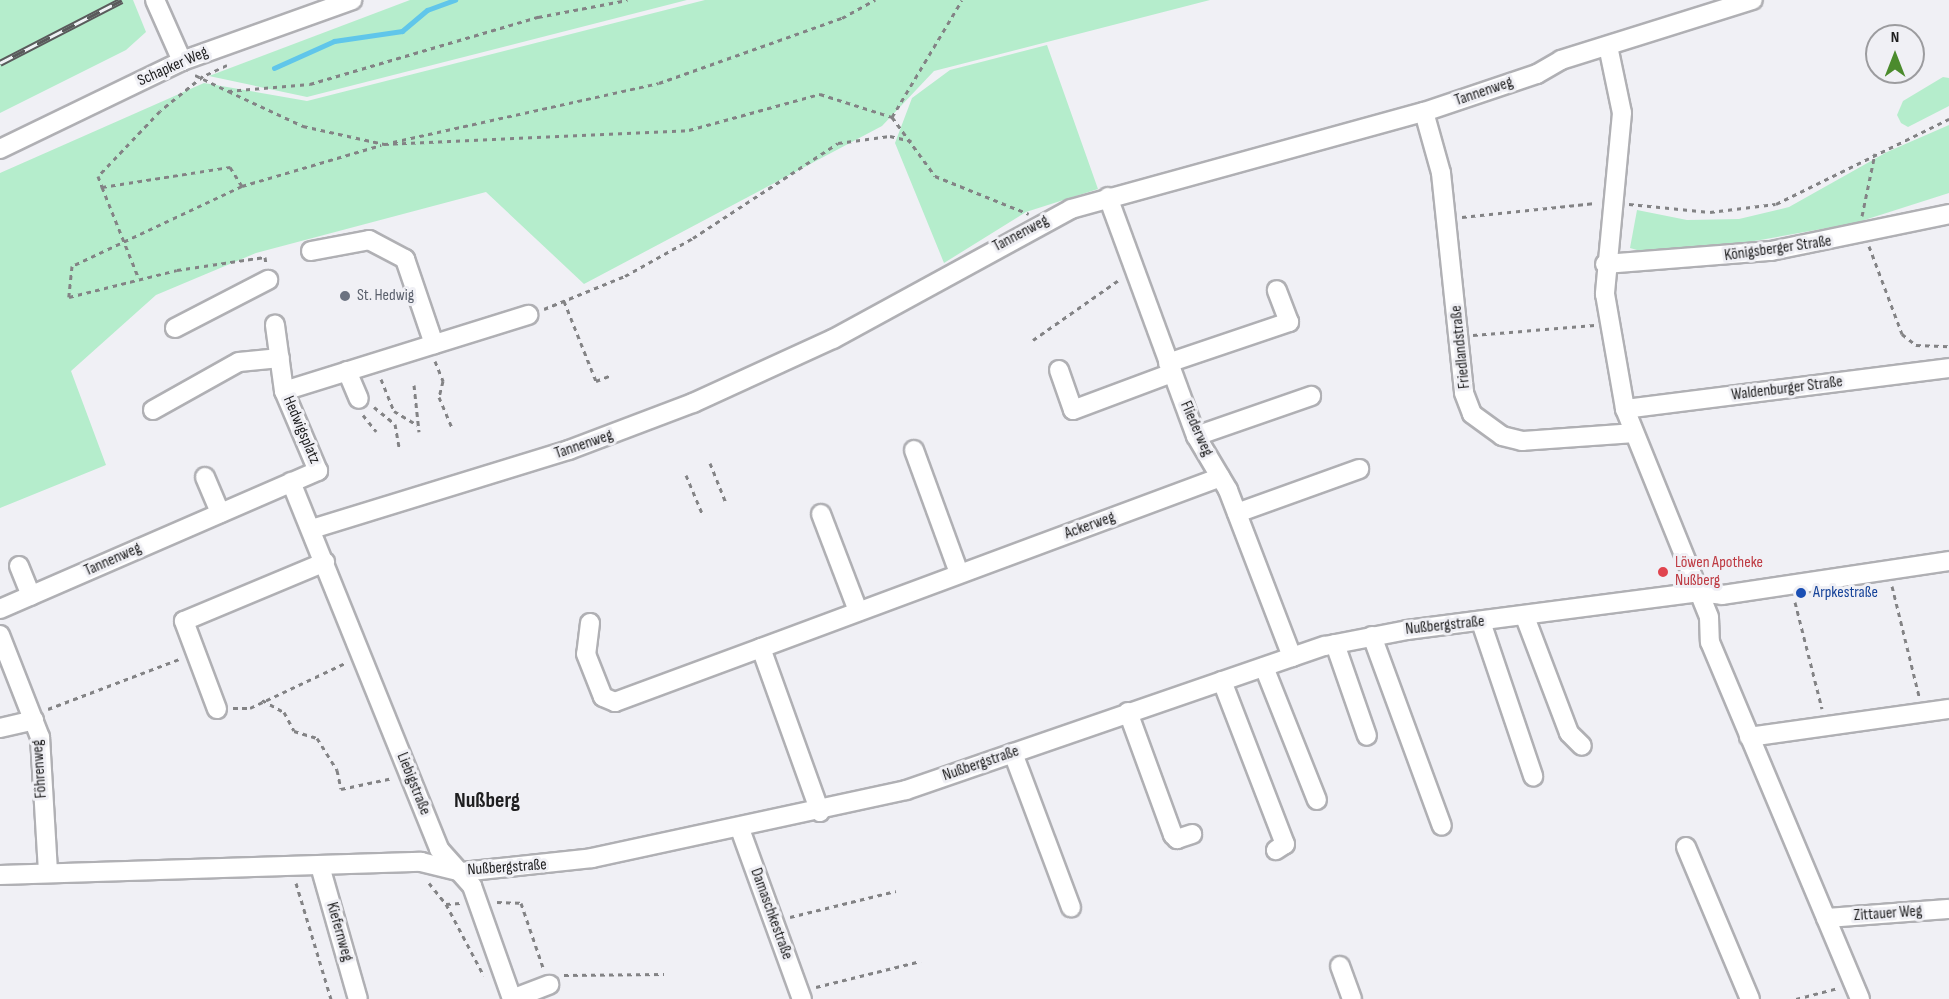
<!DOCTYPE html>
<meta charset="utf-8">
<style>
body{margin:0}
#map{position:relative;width:1949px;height:999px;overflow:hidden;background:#f0f0f5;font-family:"Sofia Sans Condensed",sans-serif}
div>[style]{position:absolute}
.green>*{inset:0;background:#b5edcc}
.stream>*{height:5px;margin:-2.5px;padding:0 2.5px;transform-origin:2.5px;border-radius:2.5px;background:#60c6ea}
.path>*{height:3px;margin-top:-1.5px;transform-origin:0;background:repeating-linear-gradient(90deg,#838385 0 4.5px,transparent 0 9px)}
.roads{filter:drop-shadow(2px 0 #b0b0b4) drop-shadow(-2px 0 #b0b0b4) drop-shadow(0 2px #b0b0b4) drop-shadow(0 -2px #b0b0b4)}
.minor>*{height:18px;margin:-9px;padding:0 9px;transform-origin:9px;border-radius:9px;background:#fff}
.rail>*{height:7px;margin-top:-3.5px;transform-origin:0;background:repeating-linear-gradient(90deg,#f0f0f5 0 14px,#5a5a5c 0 28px);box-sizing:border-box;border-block:2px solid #5a5a5c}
.dots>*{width:16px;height:16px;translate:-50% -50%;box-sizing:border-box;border:3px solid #f0f0f5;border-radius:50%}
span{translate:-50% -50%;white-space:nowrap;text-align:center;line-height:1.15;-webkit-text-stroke:6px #f0f0f5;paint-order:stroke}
.street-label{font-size:16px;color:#1e1e1f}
.worship-label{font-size:16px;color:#5b616d}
.left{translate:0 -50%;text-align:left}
.health-label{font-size:16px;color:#be3a42}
.transit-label{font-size:16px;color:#164399}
.district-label{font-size:22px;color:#1e1e1f;font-weight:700}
.north{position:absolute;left:1865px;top:24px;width:60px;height:60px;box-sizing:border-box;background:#f0f0f5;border:2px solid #9c9c9f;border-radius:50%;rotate:0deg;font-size:16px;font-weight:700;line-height:24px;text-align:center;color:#1e1e1f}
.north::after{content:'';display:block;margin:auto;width:21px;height:27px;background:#4b8b2d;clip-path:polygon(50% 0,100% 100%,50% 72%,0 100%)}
</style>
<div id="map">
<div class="green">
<i style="clip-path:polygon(0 0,133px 0,146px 32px,126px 50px,0 113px)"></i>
<i style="clip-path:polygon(410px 0,687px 0,307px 97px,209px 76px)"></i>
<i style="clip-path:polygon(705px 0,1210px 0,934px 71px,882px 126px,584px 284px,486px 192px,256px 253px,156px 295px,71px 371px,106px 465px,0 508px,0 173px,204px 83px,307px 101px)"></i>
<i style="clip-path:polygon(1047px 45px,1098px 189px,1026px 212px,944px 263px,895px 143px,912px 98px,950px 70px)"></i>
<i style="clip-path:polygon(1943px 77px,1949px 78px,1949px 106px,1908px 127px,1901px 123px,1897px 115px,1903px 101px)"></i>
<i style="clip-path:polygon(1949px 125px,1949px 193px,1855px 223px,1749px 242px,1644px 252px,1630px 248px,1637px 210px,1687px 220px,1739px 219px,1789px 207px,1887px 152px)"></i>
</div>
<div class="stream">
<i style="left:274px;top:68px;width:66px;rotate:-24.2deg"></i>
<i style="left:334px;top:41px;width:69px;rotate:-8.4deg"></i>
<i style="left:402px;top:31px;width:33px;rotate:-40deg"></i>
<i style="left:427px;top:10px;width:30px;rotate:-20deg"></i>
</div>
<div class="path">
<i style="left:227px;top:65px;width:26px;rotate:155deg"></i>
<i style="left:203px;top:76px;width:55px;rotate:140.9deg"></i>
<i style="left:160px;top:111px;width:90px;rotate:133.6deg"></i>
<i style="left:98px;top:176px;width:12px;rotate:70deg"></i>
<i style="left:102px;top:187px;width:130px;rotate:-8.9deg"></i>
<i style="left:230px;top:167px;width:22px;rotate:58deg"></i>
<i style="left:242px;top:186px;width:188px;rotate:154.8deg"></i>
<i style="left:72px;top:266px;width:31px;rotate:96deg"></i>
<i style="left:69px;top:297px;width:111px;rotate:-14deg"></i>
<i style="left:177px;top:270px;width:89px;rotate:-8.4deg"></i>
<i style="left:265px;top:257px;width:7px;rotate:82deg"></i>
<i style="left:195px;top:75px;width:37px;rotate:26deg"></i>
<i style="left:228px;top:91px;width:82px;rotate:-4.9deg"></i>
<i style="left:310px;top:84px;width:238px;rotate:-16.4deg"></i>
<i style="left:538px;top:17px;width:91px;rotate:-10.8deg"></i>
<i style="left:228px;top:91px;width:83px;rotate:25deg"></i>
<i style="left:303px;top:126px;width:83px;rotate:12.5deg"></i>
<i style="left:384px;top:144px;width:305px;rotate:-2.6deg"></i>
<i style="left:689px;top:130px;width:136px;rotate:-15.4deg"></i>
<i style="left:820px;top:94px;width:76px;rotate:17.7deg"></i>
<i style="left:892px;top:117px;width:73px;rotate:53.9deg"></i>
<i style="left:935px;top:176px;width:101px;rotate:22deg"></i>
<i style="left:892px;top:117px;width:136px;rotate:-59.1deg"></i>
<i style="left:393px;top:142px;width:272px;rotate:-12.5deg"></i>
<i style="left:659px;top:83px;width:194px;rotate:-19.6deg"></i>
<i style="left:842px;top:18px;width:38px;rotate:-29deg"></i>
<i style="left:242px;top:186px;width:145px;rotate:-16.4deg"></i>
<i style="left:102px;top:187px;width:99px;rotate:68.1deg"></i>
<i style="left:1629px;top:204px;width:81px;rotate:5.6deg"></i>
<i style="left:1710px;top:212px;width:66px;rotate:-6.9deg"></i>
<i style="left:1776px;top:204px;width:193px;rotate:-26.2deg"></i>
<i style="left:1862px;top:216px;width:64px;rotate:-78.3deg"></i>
<i style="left:1462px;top:217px;width:134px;rotate:-6deg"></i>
<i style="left:1869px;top:246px;width:94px;rotate:69.4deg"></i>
<i style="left:1902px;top:334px;width:18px;rotate:38deg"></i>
<i style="left:1916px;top:345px;width:33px;rotate:2deg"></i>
<i style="left:564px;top:301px;width:86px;rotate:68.2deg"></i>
<i style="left:596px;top:381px;width:17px;rotate:-21deg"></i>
<i style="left:544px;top:309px;width:87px;rotate:-22.2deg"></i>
<i style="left:625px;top:276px;width:78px;rotate:-29.2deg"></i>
<i style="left:693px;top:238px;width:173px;rotate:-33.2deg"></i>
<i style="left:838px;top:143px;width:52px;rotate:-7.7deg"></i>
<i style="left:890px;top:136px;width:22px;rotate:13deg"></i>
<i style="left:1473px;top:335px;width:122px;rotate:-4.7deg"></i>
<i style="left:1033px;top:340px;width:106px;rotate:-35deg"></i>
<i style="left:435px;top:361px;width:22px;rotate:68deg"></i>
<i style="left:443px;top:381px;width:16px;rotate:104deg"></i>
<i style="left:439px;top:397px;width:34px;rotate:67deg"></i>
<i style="left:381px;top:379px;width:35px;rotate:68deg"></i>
<i style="left:394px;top:411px;width:27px;rotate:31deg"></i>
<i style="left:414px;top:385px;width:47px;rotate:83.9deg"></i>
<i style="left:374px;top:407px;width:27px;rotate:39deg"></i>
<i style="left:395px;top:424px;width:23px;rotate:80deg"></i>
<i style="left:363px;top:415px;width:21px;rotate:51deg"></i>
<i style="left:710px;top:463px;width:43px;rotate:68.2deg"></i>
<i style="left:686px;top:475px;width:41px;rotate:67.2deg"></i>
<i style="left:1892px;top:586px;width:113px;rotate:76.2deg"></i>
<i style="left:1795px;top:602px;width:110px;rotate:75.8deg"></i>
<i style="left:262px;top:700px;width:25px;rotate:29deg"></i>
<i style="left:284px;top:712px;width:21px;rotate:62deg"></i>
<i style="left:294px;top:731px;width:24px;rotate:17deg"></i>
<i style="left:317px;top:738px;width:38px;rotate:58deg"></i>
<i style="left:337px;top:770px;width:19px;rotate:78deg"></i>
<i style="left:341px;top:789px;width:53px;rotate:-11.9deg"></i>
<i style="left:233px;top:708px;width:17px"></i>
<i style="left:250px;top:708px;width:105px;rotate:-25.3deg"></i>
<i style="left:48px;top:709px;width:143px;rotate:-20.8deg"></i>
<i style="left:296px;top:883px;width:121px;rotate:73.2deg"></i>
<i style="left:429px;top:883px;width:27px;rotate:51deg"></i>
<i style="left:446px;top:904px;width:14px;rotate:-4deg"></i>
<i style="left:497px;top:902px;width:24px;rotate:2deg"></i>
<i style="left:521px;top:903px;width:71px;rotate:71.1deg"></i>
<i style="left:446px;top:904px;width:81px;rotate:62.2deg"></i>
<i style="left:790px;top:917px;width:109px;rotate:-13.8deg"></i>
<i style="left:564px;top:975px;width:100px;rotate:-0.6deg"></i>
<i style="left:816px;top:987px;width:108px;rotate:-13.9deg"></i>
<i style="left:1796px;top:999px;width:43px;rotate:-14.7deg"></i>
</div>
<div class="roads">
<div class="minor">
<i style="left:155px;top:0;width:67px;rotate:66.1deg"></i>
<i style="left:1608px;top:46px;width:68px;rotate:78.2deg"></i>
<i style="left:1622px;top:113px;width:182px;rotate:95.4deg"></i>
<i style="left:1605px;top:294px;width:117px;rotate:80.1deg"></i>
<i style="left:1625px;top:409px;width:224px;rotate:68deg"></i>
<i style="left:1709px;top:617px;width:25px;rotate:88deg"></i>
<i style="left:1710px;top:642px;width:387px;rotate:67.2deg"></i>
<i style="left:1424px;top:112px;width:63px;rotate:74.4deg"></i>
<i style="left:1441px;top:173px;width:221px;rotate:84deg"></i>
<i style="left:1464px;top:393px;width:22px;rotate:69deg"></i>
<i style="left:1472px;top:414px;width:37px;rotate:36deg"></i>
<i style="left:1502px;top:436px;width:21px;rotate:14deg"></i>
<i style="left:1522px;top:441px;width:111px;rotate:-4.1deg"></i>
<i style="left:0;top:149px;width:202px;rotate:-25.8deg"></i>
<i style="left:182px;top:61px;width:181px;rotate:-19.7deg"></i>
<i style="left:1108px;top:197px;width:255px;rotate:69.8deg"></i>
<i style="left:1196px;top:436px;width:63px;rotate:59.3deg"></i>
<i style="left:1228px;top:490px;width:179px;rotate:69deg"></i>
<i style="left:311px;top:251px;width:59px;rotate:-10.7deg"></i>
<i style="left:369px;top:240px;width:41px;rotate:27.8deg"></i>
<i style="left:405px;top:259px;width:90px;rotate:71.2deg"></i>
<i style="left:1605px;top:264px;width:167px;rotate:-4.5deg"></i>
<i style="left:1771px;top:251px;width:182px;rotate:-11.7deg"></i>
<i style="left:175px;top:328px;width:105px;rotate:-27.3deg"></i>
<i style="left:1168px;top:363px;width:128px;rotate:-18.7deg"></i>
<i style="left:1289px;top:322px;width:34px;rotate:-111deg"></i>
<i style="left:1059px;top:370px;width:42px;rotate:70.7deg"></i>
<i style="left:1073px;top:410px;width:106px;rotate:-20.5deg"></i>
<i style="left:347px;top:371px;width:30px;rotate:67deg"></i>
<i style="left:284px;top:391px;width:256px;rotate:-17.3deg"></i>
<i style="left:1625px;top:409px;width:327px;rotate:-7.2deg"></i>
<i style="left:153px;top:410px;width:98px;rotate:-29.2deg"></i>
<i style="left:239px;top:362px;width:41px;rotate:-5.6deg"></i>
<i style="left:1196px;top:436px;width:122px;rotate:-19.2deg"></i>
<i style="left:914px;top:450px;width:131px;rotate:69.9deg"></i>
<i style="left:205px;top:477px;width:39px;rotate:67deg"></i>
<i style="left:291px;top:482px;width:396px;rotate:68deg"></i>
<i style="left:439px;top:849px;width:50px;rotate:48.3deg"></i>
<i style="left:472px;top:886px;width:120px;rotate:70.5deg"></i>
<i style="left:1237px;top:513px;width:130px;rotate:-19.8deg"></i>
<i style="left:821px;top:514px;width:104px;rotate:69.1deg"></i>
<i style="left:312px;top:529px;width:269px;rotate:-17.1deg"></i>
<i style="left:569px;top:450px;width:133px;rotate:-20.8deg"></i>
<i style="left:693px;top:403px;width:154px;rotate:-24.6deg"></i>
<i style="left:833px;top:339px;width:271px;rotate:-28.6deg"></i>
<i style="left:1071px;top:209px;width:366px;rotate:-15.4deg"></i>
<i style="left:1424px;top:112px;width:119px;rotate:-18.6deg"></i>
<i style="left:1537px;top:74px;width:28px;rotate:-30deg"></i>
<i style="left:1561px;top:60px;width:201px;rotate:-17.4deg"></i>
<i style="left:19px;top:566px;width:32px;rotate:68deg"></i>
<i style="left:0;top:609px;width:347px;rotate:-23.5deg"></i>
<i style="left:318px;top:471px;width:87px;rotate:-113deg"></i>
<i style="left:284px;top:391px;width:67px;rotate:-97.8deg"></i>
<i style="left:1525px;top:617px;width:124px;rotate:69.2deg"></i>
<i style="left:1569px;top:733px;width:18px;rotate:45deg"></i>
<i style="left:1481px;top:622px;width:163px;rotate:71.3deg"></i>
<i style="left:590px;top:623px;width:31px;rotate:97deg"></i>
<i style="left:586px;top:654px;width:46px;rotate:68.4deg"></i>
<i style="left:603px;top:697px;width:13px;rotate:23deg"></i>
<i style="left:615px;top:702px;width:156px;rotate:-20.3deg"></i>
<i style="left:0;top:635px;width:110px;rotate:68.6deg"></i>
<i style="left:40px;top:737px;width:136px;rotate:86.6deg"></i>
<i style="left:1372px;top:636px;width:202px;rotate:69.8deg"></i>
<i style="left:1335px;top:644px;width:97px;rotate:70.8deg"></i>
<i style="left:1264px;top:667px;width:143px;rotate:68.3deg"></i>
<i style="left:1222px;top:681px;width:175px;rotate:68.9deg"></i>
<i style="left:1285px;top:844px;width:11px;rotate:146deg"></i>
<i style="left:217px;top:709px;width:94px;rotate:-110.6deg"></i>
<i style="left:184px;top:621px;width:153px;rotate:-22.7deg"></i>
<i style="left:1128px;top:712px;width:131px;rotate:69.9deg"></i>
<i style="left:1173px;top:835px;width:6px;rotate:45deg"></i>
<i style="left:1177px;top:839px;width:16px;rotate:-18deg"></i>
<i style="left:0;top:728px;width:35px;rotate:-13deg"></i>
<i style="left:1749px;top:737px;width:202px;rotate:-8deg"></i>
<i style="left:1013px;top:753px;width:165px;rotate:69.4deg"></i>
<i style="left:820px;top:812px;width:174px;rotate:-109.8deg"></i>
<i style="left:761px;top:648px;width:490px;rotate:-20.4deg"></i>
<i style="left:740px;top:829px;width:181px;rotate:70deg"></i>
<i style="left:1686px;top:847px;width:165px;rotate:67.2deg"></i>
<i style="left:320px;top:866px;width:138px;rotate:74.1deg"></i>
<i style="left:0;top:875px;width:421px;rotate:-1.8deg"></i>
<i style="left:421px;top:862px;width:42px;rotate:13.7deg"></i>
<i style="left:462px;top:872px;width:131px;rotate:-6.1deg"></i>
<i style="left:592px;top:858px;width:321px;rotate:-12.2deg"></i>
<i style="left:906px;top:790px;width:443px;rotate:-19deg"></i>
<i style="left:1325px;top:646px;width:84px;rotate:-11deg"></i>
<i style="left:1407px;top:630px;width:293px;rotate:-7.4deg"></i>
<i style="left:1698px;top:592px;width:24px;rotate:7deg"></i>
<i style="left:1722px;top:595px;width:230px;rotate:-8.5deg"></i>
<i style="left:1826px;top:918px;width:123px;rotate:-4.2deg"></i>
<i style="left:1340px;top:966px;width:35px;rotate:70deg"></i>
<i style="left:512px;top:999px;width:40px;rotate:-21deg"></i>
</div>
</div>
<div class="rail">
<i style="left:0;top:63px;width:137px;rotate:-27.3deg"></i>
</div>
<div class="dots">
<i style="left:345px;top:296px;background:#6b7280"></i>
<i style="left:1663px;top:572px;background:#e0444e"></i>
<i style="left:1801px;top:593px;background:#1a4fb4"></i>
</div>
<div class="street-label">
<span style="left:173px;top:67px;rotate:-24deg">Schapker Weg</span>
<span style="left:1484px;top:92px;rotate:-19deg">Tannenweg</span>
<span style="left:1021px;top:234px;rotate:-28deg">Tannenweg</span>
<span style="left:1778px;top:249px;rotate:-8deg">Königsberger Straße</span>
<span style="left:1461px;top:347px;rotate:-96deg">Friedlandstraße</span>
<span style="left:1787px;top:389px;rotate:-7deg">Waldenburger Straße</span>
<span style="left:1196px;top:429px;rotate:66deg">Fliederweg</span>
<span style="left:301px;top:430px;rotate:67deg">Hedwigsplatz</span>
<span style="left:584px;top:445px;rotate:-19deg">Tannenweg</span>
<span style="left:1090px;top:526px;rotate:-20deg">Ackerweg</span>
<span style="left:113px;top:560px;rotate:-24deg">Tannenweg</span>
<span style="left:1445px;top:626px;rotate:-6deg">Nußbergstraße</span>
<span style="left:981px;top:764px;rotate:-19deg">Nußbergstraße</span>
<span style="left:40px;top:769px;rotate:-94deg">Föhrenweg</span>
<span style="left:413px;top:784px;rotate:68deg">Liebigstraße</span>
<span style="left:507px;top:868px;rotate:-4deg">Nußbergstraße</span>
<span style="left:771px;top:914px;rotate:70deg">Damaschkestraße</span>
<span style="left:1888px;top:914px;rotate:-4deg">Zittauer Weg</span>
<span style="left:339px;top:932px;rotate:74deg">Kiefernweg</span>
</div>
<div class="worship-label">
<span class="left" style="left:357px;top:296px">St. Hedwig</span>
</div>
<div class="health-label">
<span class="left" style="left:1675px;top:572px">Löwen Apotheke<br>Nußberg</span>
</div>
<div class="transit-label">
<span class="left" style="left:1813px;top:593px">Arpkestraße</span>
</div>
<div class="district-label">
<span style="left:487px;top:801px">Nußberg</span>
</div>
<div class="north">N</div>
</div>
